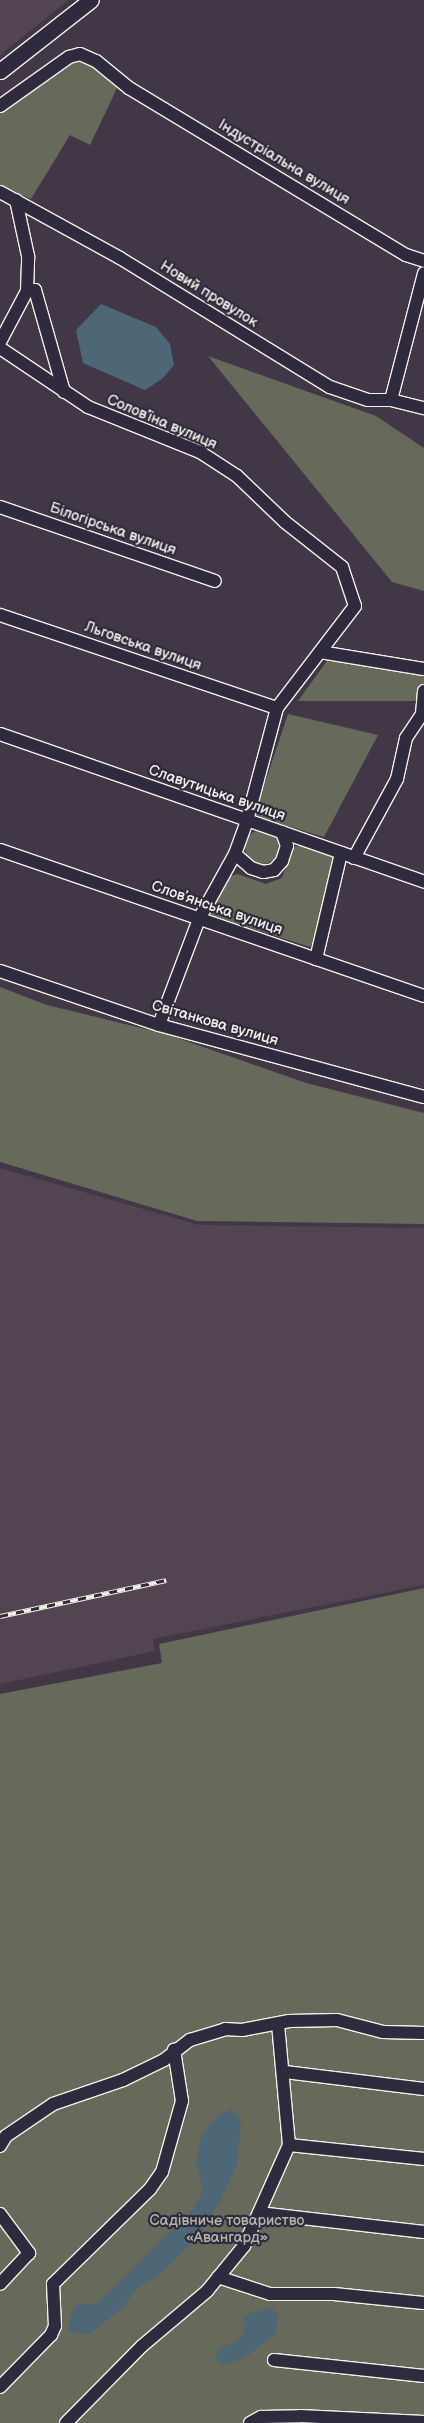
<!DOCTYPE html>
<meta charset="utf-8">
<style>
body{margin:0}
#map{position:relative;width:424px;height:2423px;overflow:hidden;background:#423747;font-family:"Balsamiq Sans",sans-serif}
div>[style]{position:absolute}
.built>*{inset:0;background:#524451}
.green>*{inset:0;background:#67695b}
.round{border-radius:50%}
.water>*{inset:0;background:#4e6776}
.roads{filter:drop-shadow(1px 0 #f4f1e8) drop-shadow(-1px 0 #f4f1e8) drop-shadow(0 1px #f4f1e8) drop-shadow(0 -1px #f4f1e8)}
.minor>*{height:12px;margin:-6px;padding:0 6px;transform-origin:6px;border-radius:6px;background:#2f2a3d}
.major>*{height:15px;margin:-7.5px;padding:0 7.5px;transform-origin:7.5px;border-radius:7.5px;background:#2f2a3d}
.rail>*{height:4.5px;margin-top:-2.25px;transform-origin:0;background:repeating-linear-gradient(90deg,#2f2a3d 0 8px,#f4f1e8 0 16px);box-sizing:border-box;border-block:1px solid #f4f1e8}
span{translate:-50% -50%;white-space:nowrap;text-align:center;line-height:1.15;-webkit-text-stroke:4.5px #2f2a3d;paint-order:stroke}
.street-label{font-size:15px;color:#f4f1e8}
.park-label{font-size:15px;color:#b5b4a9}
</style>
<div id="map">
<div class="built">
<i style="clip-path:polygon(0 0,69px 0,0 55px)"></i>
<i style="clip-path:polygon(0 1168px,199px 1225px,424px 1228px,424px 1585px,153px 1639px,155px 1651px,0 1684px)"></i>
</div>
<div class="green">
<i style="clip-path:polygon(81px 58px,118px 86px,90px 145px,70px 135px,31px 199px,0 186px,0 111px,69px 62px)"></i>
<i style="clip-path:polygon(208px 356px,376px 416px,424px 448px,424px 591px,392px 582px)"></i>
<i style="clip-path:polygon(343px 649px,399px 665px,424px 661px,424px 701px,298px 701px,332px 654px)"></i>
<i style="clip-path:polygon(288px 714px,378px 735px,324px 837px,254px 816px)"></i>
<i class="round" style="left:245px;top:830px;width:34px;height:34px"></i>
<i style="clip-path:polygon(294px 846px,303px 846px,334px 856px,315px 941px,310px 947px,210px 915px,210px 906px,230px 876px,238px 874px,266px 884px,282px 878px)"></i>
<i style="clip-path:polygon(0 987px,47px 1005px,166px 1034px,306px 1083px,424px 1113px,424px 1224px,197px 1221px,0 1162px)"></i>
<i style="clip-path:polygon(424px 1588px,424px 2423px,0 2423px,0 1694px,162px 1663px,159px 1644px)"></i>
</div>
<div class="water">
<i style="clip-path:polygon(101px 304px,156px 327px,170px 344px,174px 365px,162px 379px,145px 390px,83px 363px,76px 330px)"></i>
<i style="clip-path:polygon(231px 2109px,241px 2121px,237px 2166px,219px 2203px,196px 2239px,158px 2276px,136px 2289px,124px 2307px,88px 2335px,69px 2332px,69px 2318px,77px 2305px,98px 2303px,193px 2209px,203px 2191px,196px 2161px,201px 2136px,216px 2117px)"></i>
<i style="clip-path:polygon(272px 2308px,278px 2316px,276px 2333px,246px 2357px,225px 2365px,214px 2360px,220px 2348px,236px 2342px,244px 2332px,244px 2315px)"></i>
</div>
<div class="roads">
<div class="minor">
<i style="left:0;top:106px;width:85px;rotate:-35.4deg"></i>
<i style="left:69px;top:57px;width:11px;rotate:-15deg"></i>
<i style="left:80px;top:54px;width:17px;rotate:24deg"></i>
<i style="left:96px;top:61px;width:43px;rotate:39.3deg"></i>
<i style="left:129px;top:88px;width:323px;rotate:31.1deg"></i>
<i style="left:406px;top:255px;width:19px;rotate:18deg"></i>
<i style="left:0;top:192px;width:137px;rotate:28.8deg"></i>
<i style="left:120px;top:258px;width:246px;rotate:31.6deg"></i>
<i style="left:330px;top:387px;width:40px;rotate:18.9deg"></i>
<i style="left:368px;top:400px;width:23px"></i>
<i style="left:391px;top:400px;width:34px;rotate:14deg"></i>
<i style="left:27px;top:291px;width:8px;rotate:-7deg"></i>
<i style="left:35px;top:290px;width:106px;rotate:74.1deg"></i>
<i style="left:0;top:342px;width:58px;rotate:-62.1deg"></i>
<i style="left:27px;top:291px;width:35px;rotate:-88deg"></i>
<i style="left:28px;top:256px;width:57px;rotate:-102.1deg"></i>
<i style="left:0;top:348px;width:106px;rotate:33.8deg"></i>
<i style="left:88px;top:407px;width:121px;rotate:21.9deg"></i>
<i style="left:200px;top:452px;width:44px;rotate:33deg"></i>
<i style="left:237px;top:476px;width:66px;rotate:43.8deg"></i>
<i style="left:285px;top:522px;width:73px;rotate:38.3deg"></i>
<i style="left:342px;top:567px;width:41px;rotate:71.6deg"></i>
<i style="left:355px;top:606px;width:128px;rotate:127.4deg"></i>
<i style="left:277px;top:708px;width:117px;rotate:104.9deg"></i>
<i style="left:247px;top:821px;width:35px;rotate:110deg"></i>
<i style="left:235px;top:854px;width:74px;rotate:119deg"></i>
<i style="left:199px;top:919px;width:113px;rotate:110.7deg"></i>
<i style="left:391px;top:400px;width:131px;rotate:-75.4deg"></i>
<i style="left:0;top:507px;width:227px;rotate:19deg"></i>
<i style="left:0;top:615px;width:292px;rotate:18.6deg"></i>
<i style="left:320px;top:652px;width:105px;rotate:9.3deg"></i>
<i style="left:0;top:734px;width:449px;rotate:19.2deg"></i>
<i style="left:0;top:850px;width:448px;rotate:19deg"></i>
<i style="left:235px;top:854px;width:21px;rotate:41deg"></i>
<i style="left:251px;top:868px;width:13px;rotate:18deg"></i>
<i style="left:263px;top:872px;width:11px;rotate:-10deg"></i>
<i style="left:274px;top:870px;width:12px;rotate:-48deg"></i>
<i style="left:282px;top:861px;width:16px;rotate:-72deg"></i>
<i style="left:287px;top:846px;width:15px;rotate:-110deg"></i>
<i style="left:354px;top:858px;width:90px;rotate:-61.4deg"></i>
<i style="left:397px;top:779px;width:42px;rotate:-77.6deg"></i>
<i style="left:406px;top:738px;width:29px;rotate:-56deg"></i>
<i style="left:422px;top:714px;width:23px;rotate:-85deg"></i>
<i style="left:316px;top:959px;width:109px;rotate:-76.7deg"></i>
<i style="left:0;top:971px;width:168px;rotate:18.8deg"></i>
<i style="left:159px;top:1025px;width:275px;rotate:15.2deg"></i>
<i style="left:285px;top:2072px;width:140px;rotate:7deg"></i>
<i style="left:289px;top:2145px;width:136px;rotate:5.9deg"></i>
<i style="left:0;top:2146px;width:12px;rotate:-59deg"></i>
<i style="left:6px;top:2136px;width:57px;rotate:-34.2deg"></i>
<i style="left:53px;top:2104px;width:74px;rotate:-18.9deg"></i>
<i style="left:123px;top:2080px;width:46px;rotate:-26deg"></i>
<i style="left:164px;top:2060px;width:33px;rotate:-38deg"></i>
<i style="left:190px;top:2040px;width:37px;rotate:-17deg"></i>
<i style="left:225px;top:2029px;width:17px;rotate:3deg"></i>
<i style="left:242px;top:2030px;width:48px;rotate:-10.8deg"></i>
<i style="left:289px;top:2021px;width:48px;rotate:-1.2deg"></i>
<i style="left:337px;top:2020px;width:48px;rotate:14.6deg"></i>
<i style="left:383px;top:2032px;width:41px;rotate:1.4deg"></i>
<i style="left:259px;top:2213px;width:166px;rotate:6.6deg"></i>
<i style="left:0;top:2214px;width:49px;rotate:53.4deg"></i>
<i style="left:29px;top:2253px;width:42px;rotate:133.1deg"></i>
<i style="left:218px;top:2277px;width:55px;rotate:18.1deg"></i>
<i style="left:270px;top:2294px;width:64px"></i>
<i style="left:334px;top:2294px;width:90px;rotate:5.7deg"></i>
<i style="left:274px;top:2360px;width:151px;rotate:6.1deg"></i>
<i style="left:0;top:2387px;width:73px;rotate:-45.6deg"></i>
<i style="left:51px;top:2335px;width:10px;rotate:-66deg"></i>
<i style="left:55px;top:2326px;width:42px;rotate:-92.7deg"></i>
<i style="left:53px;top:2284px;width:136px;rotate:-44.4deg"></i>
<i style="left:150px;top:2189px;width:21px;rotate:-55deg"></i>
<i style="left:162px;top:2172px;width:74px;rotate:-74.3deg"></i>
<i style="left:182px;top:2101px;width:52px;rotate:-98.9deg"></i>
<i style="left:66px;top:2423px;width:108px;rotate:-45.4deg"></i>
<i style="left:142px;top:2346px;width:85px;rotate:-40.2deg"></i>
<i style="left:207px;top:2291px;width:58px;rotate:-50.6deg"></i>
<i style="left:244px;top:2246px;width:111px;rotate:-66deg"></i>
<i style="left:289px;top:2145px;width:121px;rotate:-95.2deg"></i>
<i style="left:250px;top:2423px;width:13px;rotate:-29deg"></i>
<i style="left:261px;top:2417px;width:39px;rotate:-1deg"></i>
<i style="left:300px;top:2416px;width:124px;rotate:2.8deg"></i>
</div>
<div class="major">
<i style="left:0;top:71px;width:115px;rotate:-38deg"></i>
</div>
</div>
<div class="rail">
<i style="left:0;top:1616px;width:170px;rotate:-12.2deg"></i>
</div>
<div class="street-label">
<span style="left:284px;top:162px;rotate:31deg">Індустріальна вулиця</span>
<span style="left:209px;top:294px;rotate:32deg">Новий провулок</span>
<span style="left:162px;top:422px;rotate:23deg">Соловʼїна вулиця</span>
<span style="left:113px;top:529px;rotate:19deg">Білогірська вулиця</span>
<span style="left:143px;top:646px;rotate:19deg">Льговська вулиця</span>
<span style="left:217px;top:793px;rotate:19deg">Славутицька вулиця</span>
<span style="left:217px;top:908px;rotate:19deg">Словʼянська вулиця</span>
<span style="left:215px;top:1023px;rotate:16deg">Світанкова вулиця</span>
</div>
<div class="park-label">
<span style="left:227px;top:2229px">Садівниче товариство<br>«Авангард»</span>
</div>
</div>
